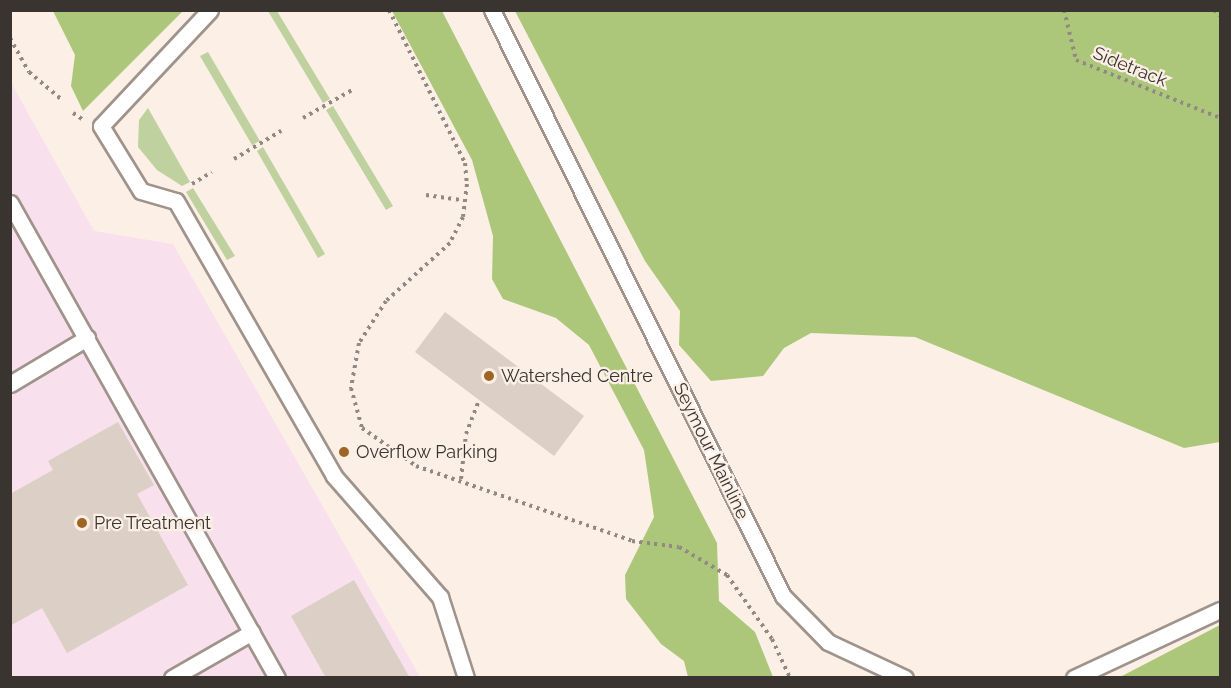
<!DOCTYPE html>
<style>
body{margin:0}
#map{position:relative;width:1231px;height:688px;overflow:hidden;background:#fcefe6;font-family:Raleway,sans-serif}
div>[style]{position:absolute}
.industrial>*{inset:0;background:#f8e0ec}
.green>*{inset:0;background:#bed19e}
.forest>*{inset:0;background:#acc779}
.building>*{inset:0;background:#dbcfc6}
.path>*{height:4px;margin-top:-2px;transform-origin:0;background:repeating-linear-gradient(90deg,#928983 0 3px,transparent 0 7.5px)}
.roads{filter:drop-shadow(2px 0 #9f938b) drop-shadow(-2px 0 #9f938b) drop-shadow(0 2px #9f938b) drop-shadow(0 -2px #9f938b)}
.lane>*{height:15px;margin:-7.5px;padding:0 7.5px;transform-origin:7.5px;border-radius:7.5px;background:#fff}
.dots>*{width:16px;height:16px;translate:-50% -50%;box-sizing:border-box;border:3px solid #fcefe6;border-radius:50%}
span{translate:-50% -50%;white-space:nowrap;text-align:center;line-height:1.15;-webkit-text-stroke:4.5px #fcefe6;paint-order:stroke}
.street-label{font-size:18px;color:#393430}
.poi-label{font-size:18px;color:#393430}
.left{translate:0 -50%;text-align:left}
.frame{position:absolute;inset:0;border:12px solid #393430;pointer-events:none}
</style>
<div id="map">
<div class="industrial">
<i style="clip-path:polygon(10px 81px,94px 231px,173px 244px,420px 677px,11px 677px)"></i>
</div>
<div class="green">
<i style="clip-path:polygon(268px 11px,277px 11px,330px 99px,323px 103px)"></i>
<i style="clip-path:polygon(208px 52px,260px 141px,252px 145px,200px 56px)"></i>
<i style="clip-path:polygon(333px 106px,393px 206px,386px 210px,326px 110px)"></i>
<i style="clip-path:polygon(148px 108px,190px 182px,182px 186px,157px 170px,138px 147px,139px 120px)"></i>
<i style="clip-path:polygon(263px 147px,325px 254px,318px 258px,257px 151px)"></i>
<i style="clip-path:polygon(193px 188px,235px 256px,227px 260px,186px 192px)"></i>
</div>
<div class="forest">
<i style="clip-path:polygon(53px 11px,53px 10px,183px 11px,83px 111px,71px 86px,75px 55px)"></i>
<i style="clip-path:polygon(392px 11px,442px 11px,717px 543px,719px 601px,755px 632px,773px 677px,688px 677px,684px 661px,661px 644px,626px 599px,625px 575px,654px 517px,644px 450px,589px 345px,556px 318px,503px 299px,492px 279px,493px 236px,472px 160px)"></i>
<i style="clip-path:polygon(515px 11px,1220px 11px,1220px 442px,1184px 448px,915px 337px,811px 333px,784px 348px,763px 376px,711px 381px,679px 345px,680px 311px,645px 261px)"></i>
<i style="clip-path:polygon(1220px 625px,1220px 677px,1120px 677px)"></i>
</div>
<div class="building">
<i style="clip-path:polygon(445px 312px,584px 416px,554px 456px,415px 352px)"></i>
<i style="clip-path:polygon(118px 422px,154px 485px,137px 494px,188px 585px,67px 653px,42px 608px,10px 626px,10px 494px,53px 470px,48px 461px)"></i>
<i style="clip-path:polygon(354px 580px,410px 678px,326px 678px,291px 616px)"></i>
</div>
<div class="path">
<i style="left:389px;top:10px;width:171px;rotate:63.6deg"></i>
<i style="left:465px;top:163px;width:21px;rotate:85deg"></i>
<i style="left:467px;top:184px;width:33px;rotate:97deg"></i>
<i style="left:463px;top:217px;width:29px;rotate:117deg"></i>
<i style="left:450px;top:243px;width:86px;rotate:137.8deg"></i>
<i style="left:386px;top:301px;width:50px;rotate:122.7deg"></i>
<i style="left:359px;top:343px;width:46px;rotate:100.1deg"></i>
<i style="left:351px;top:388px;width:41px;rotate:74.6deg"></i>
<i style="left:362px;top:428px;width:66px;rotate:35.1deg"></i>
<i style="left:416px;top:466px;width:229px;rotate:19.1deg"></i>
<i style="left:632px;top:541px;width:47px;rotate:7.3deg"></i>
<i style="left:679px;top:547px;width:56px;rotate:30.3deg"></i>
<i style="left:727px;top:575px;width:78px;rotate:54.9deg"></i>
<i style="left:772px;top:639px;width:43px;rotate:65.2deg"></i>
<i style="left:1064px;top:10px;width:51px;rotate:76.5deg"></i>
<i style="left:1076px;top:60px;width:155px;rotate:21.9deg"></i>
<i style="left:1214px;top:10px;width:8px;rotate:45deg"></i>
<i style="left:10px;top:38px;width:39px;rotate:61deg"></i>
<i style="left:29px;top:72px;width:42px;rotate:40.2deg"></i>
<i style="left:73px;top:113px;width:11px;rotate:34deg"></i>
<i style="left:303px;top:118px;width:56px;rotate:-29.7deg"></i>
<i style="left:234px;top:159px;width:55px;rotate:-30.8deg"></i>
<i style="left:192px;top:184px;width:23px;rotate:-31deg"></i>
<i style="left:426px;top:195px;width:37px;rotate:8deg"></i>
<i style="left:461px;top:479px;width:45px;rotate:-83.7deg"></i>
<i style="left:466px;top:434px;width:36px;rotate:-69deg"></i>
</div>
<div class="roads">
<div class="lane">
<i style="left:210px;top:10px;width:159px;rotate:133.2deg"></i>
<i style="left:101px;top:126px;width:76px;rotate:58.4deg"></i>
<i style="left:141px;top:191px;width:36px;rotate:16deg"></i>
<i style="left:176px;top:201px;width:317px;rotate:60.1deg"></i>
<i style="left:334px;top:476px;width:161px;rotate:48.8deg"></i>
<i style="left:440px;top:597px;width:85px;rotate:72.2deg"></i>
<i style="left:492px;top:10px;width:654px;rotate:63.59deg"></i>
<i style="left:783px;top:596px;width:64px;rotate:45.6deg"></i>
<i style="left:828px;top:642px;width:85px;rotate:25.1deg"></i>
<i style="left:10px;top:203px;width:545px;rotate:60.66deg"></i>
<i style="left:10px;top:384px;width:90px;rotate:-30.9deg"></i>
<i style="left:172px;top:678px;width:92px;rotate:-29.9deg"></i>
<i style="left:1074px;top:678px;width:161px;rotate:-25deg"></i>
</div>
</div>
<div class="dots">
<i style="left:489px;top:376px;background:#9f6524"></i>
<i style="left:344px;top:452px;background:#9f6524"></i>
<i style="left:82px;top:523px;background:#9f6524"></i>
</div>
<div class="street-label">
<span style="left:1130px;top:67px;rotate:22deg">Sidetrack</span>
<span style="left:711px;top:451px;rotate:64deg">Seymour Mainline</span>
</div>
<div class="poi-label">
<span class="left" style="left:501px;top:376px">Watershed Centre</span>
<span class="left" style="left:356px;top:452px">Overflow Parking</span>
<span class="left" style="left:94px;top:523px">Pre Treatment</span>
</div>
<div class="frame"></div>
</div>
